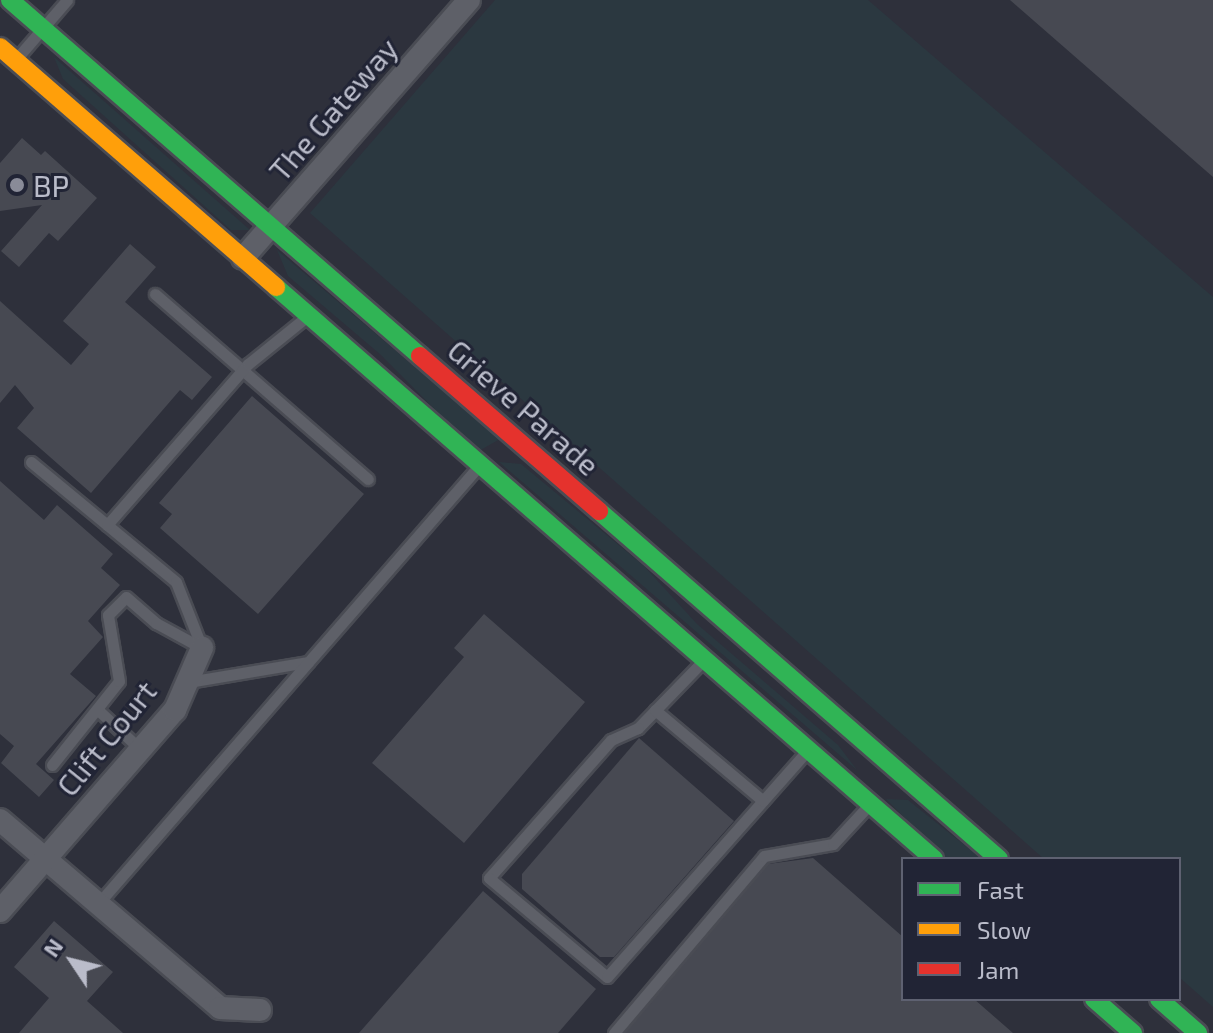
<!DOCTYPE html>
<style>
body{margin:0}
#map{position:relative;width:1213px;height:1033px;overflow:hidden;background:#2e303b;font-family:"Exo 2",sans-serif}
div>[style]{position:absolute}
.green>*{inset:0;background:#2b3840}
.building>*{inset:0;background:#474952}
.roads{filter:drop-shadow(2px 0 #4a4c54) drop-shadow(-2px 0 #4a4c54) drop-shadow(0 2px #4a4c54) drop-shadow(0 -2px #4a4c54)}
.lane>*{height:11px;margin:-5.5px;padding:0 5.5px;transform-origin:5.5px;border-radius:5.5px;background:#5e6068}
.street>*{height:22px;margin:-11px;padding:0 11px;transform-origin:11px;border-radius:11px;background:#5e6068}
.fast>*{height:18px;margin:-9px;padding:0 9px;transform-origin:9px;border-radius:9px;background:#30b455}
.slow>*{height:18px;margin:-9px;padding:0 9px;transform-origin:9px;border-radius:9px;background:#ff9f0a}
.jam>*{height:18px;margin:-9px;padding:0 9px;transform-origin:9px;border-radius:9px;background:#e5322d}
.dots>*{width:22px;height:22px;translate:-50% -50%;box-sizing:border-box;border:4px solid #212435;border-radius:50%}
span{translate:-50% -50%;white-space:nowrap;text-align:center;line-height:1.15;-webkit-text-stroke:6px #212435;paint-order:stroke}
.street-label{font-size:30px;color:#babcca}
.poi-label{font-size:30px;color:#babcca}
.left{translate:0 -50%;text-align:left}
.legend{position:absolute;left:901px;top:857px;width:280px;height:144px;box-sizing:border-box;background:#212435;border:2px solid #5e6171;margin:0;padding:10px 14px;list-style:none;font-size:24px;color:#babcca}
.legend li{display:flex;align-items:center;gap:16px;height:40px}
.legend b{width:40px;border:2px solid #5e6171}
.north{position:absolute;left:32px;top:921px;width:80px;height:80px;-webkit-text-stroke:6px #212435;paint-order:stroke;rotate:305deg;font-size:22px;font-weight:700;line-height:32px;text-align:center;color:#babcca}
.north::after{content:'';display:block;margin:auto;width:28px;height:36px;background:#babcca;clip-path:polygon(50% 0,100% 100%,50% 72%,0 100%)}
</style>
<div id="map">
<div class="green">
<i style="clip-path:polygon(495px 0,868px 0,1213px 297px,1213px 1007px,1179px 977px,1179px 859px,1044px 859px,310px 213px)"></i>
<i style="clip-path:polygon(54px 57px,250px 230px,231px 230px,63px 79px)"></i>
<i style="clip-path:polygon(277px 250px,500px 439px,477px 452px,381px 355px,288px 276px)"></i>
<i style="clip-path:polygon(499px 462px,521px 464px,644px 566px,697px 624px,838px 745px,857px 770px)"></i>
<i style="clip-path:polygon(886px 799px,908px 800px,982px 859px,946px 859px)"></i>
</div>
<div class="building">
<i style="clip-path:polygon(1010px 0,1213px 0,1213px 177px)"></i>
<i style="clip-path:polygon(22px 138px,41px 155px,45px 151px,97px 198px,58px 241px,49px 233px,19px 267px,1px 251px,42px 205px,0 211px,0 163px)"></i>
<i style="clip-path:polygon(130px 244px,156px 267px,125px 302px,212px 377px,192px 400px,180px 390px,91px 493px,17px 428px,34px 408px,15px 385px,0 403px,0 301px,71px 365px,89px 344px,63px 321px)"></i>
<i style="clip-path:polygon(252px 396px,364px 494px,258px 614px,160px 528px,172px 514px,159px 503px)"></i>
<i style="clip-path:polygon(0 481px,44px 520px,57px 505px,113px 554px,101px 568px,120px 585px,88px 621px,103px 637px,70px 674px,96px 696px,36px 764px,54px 780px,39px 797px,1px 763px,14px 746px,0 734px)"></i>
<i style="clip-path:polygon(484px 614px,585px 702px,464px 843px,372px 763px,464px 657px,454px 648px)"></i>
<i style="clip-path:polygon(639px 738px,734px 821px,614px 957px,600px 957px,522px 889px,522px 874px)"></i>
<i style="clip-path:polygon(813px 858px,903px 937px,903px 999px,974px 999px,1013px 1033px,625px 1033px,768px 864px)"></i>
<i style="clip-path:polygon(483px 891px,596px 989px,558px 1033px,359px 1033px)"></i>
<i style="clip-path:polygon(54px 921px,113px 972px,87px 1001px,123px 1033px,19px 1033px,49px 998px,14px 967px)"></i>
</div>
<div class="roads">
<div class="lane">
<i style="left:18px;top:57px;width:75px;rotate:-49.3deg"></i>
<i style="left:155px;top:294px;width:282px;rotate:41deg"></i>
<i style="left:31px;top:462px;width:188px;rotate:39.6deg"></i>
<i style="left:176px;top:582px;width:71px;rotate:68.5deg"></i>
<i style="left:107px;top:525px;width:214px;rotate:-48.8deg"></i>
<i style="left:248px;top:364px;width:73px;rotate:-38.9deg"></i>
<i style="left:701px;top:663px;width:91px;rotate:134.1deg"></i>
<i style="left:638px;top:728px;width:30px;rotate:156deg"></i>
<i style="left:611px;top:740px;width:184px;rotate:131.5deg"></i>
<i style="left:489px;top:878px;width:154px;rotate:40deg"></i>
<i style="left:607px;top:977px;width:300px;rotate:-48.5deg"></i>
<i style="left:188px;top:682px;width:122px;rotate:-9.5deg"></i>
<i style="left:98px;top:710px;width:57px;rotate:42.9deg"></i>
<i style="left:655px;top:710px;width:141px;rotate:40.1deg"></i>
<i style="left:52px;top:765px;width:107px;rotate:-51.4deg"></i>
<i style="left:119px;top:681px;width:67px;rotate:-99.5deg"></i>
<i style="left:108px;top:615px;width:25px;rotate:-45deg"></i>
<i style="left:126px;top:597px;width:40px;rotate:41deg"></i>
<i style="left:156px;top:623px;width:52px;rotate:28.5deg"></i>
<i style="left:97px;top:905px;width:579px;rotate:-48.99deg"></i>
<i style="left:614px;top:1033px;width:232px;rotate:-49.7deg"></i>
<i style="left:764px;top:856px;width:70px;rotate:-9.9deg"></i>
<i style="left:833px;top:844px;width:50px;rotate:-47.4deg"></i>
</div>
<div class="street">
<i style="left:243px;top:258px;width:343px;rotate:-48.8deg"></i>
<i style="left:0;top:820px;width:289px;rotate:40.5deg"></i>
<i style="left:220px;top:1008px;width:40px;rotate:2.9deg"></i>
<i style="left:0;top:911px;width:267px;rotate:-49deg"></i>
<i style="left:175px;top:710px;width:68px;rotate:-66.5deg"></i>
</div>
<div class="fast">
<i style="left:10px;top:0;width:543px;rotate:40.97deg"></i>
<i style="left:276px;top:287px;width:872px;rotate:41deg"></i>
<i style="left:599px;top:511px;width:530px;rotate:41.02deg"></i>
<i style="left:1094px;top:999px;width:52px;rotate:41.1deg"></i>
<i style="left:1159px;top:999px;width:52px;rotate:41.1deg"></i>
</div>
<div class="slow">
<i style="left:0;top:47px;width:366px;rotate:41deg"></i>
</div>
<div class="jam">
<i style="left:420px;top:356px;width:237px;rotate:40.9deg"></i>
</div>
</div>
<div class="dots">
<i style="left:17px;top:185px;background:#898b98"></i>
</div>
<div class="street-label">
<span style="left:333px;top:109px;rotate:-49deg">The Gateway</span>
<span style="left:524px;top:407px;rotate:41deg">Grieve Parade</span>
<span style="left:106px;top:738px;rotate:-51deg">Clift Court</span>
</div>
<div class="poi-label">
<span class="left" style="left:33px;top:185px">BP</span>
</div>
<ul class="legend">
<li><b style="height:10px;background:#30b455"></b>Fast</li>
<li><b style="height:10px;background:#ff9f0a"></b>Slow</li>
<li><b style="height:10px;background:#e5322d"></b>Jam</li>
</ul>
<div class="north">N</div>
</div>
